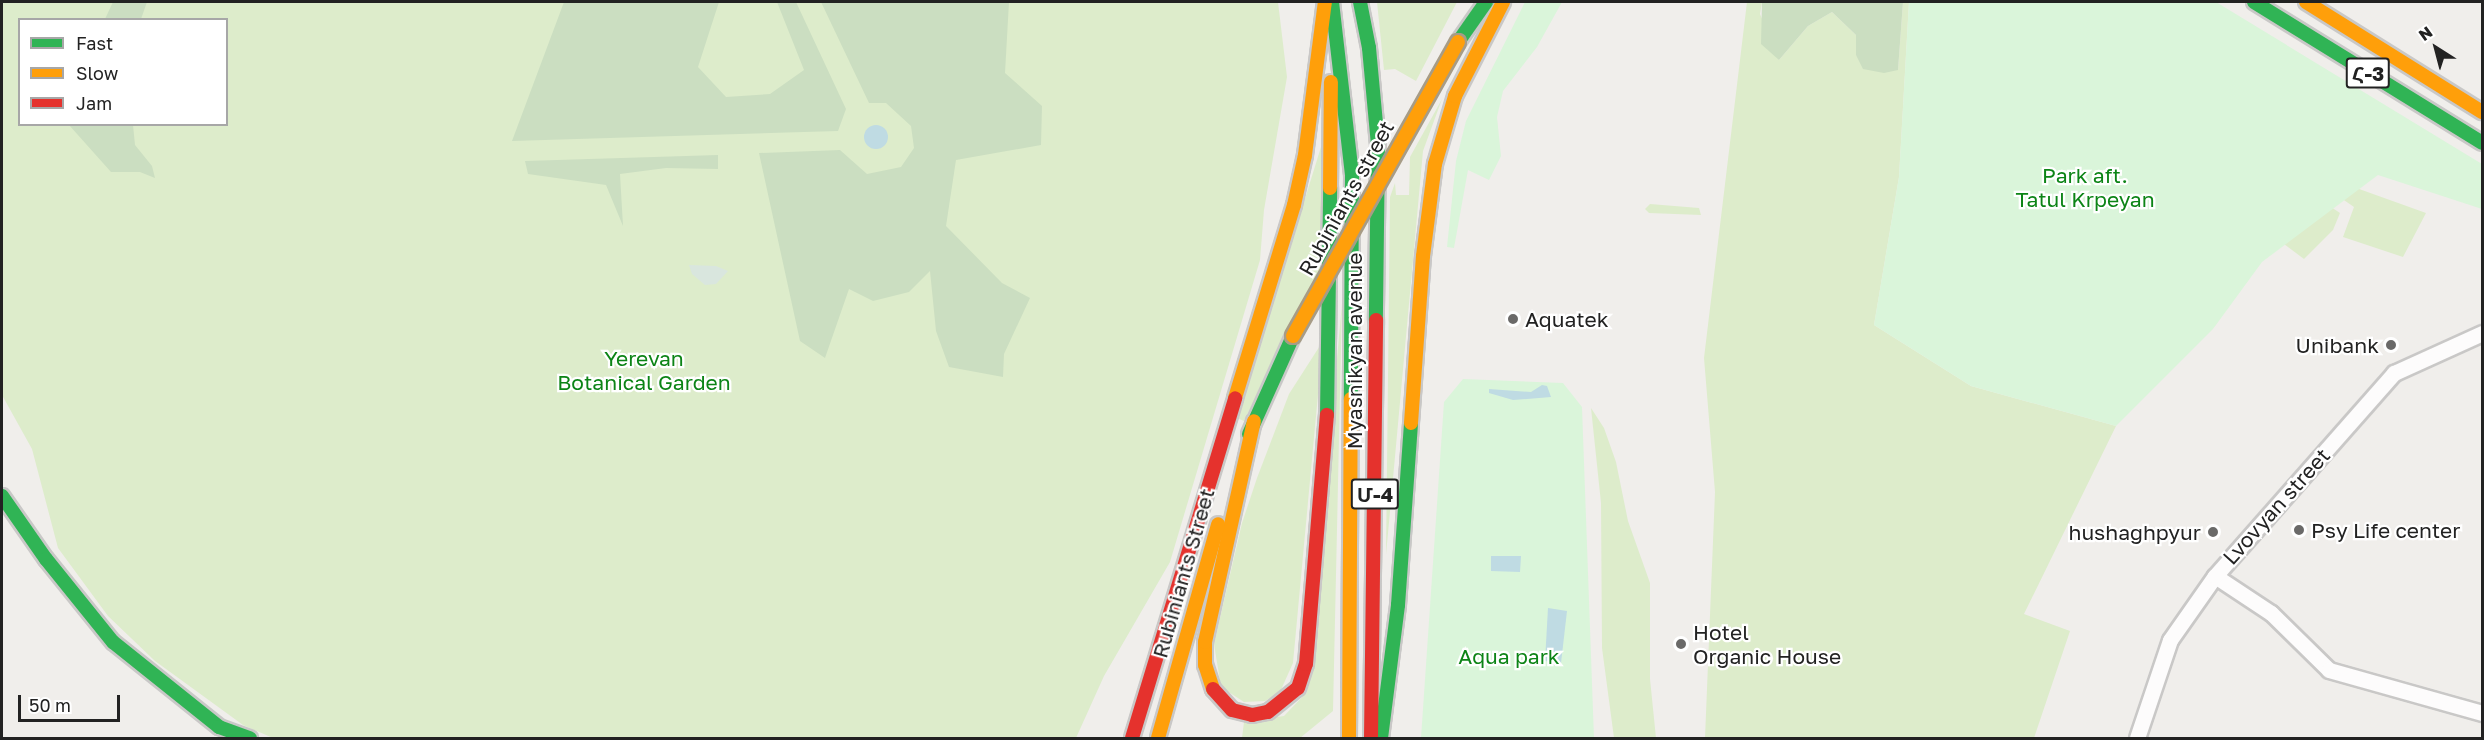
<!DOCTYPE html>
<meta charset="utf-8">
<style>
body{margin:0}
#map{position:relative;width:2484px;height:740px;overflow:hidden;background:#f0eeeb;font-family:"Golos Text","Noto Sans Armenian",sans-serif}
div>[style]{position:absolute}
.grass>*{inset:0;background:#ddeccb}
.forest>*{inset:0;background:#cbdec1}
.wetland>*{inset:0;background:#d9e6de}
.park>*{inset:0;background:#daf5da}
.water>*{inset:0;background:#bfdbe3}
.round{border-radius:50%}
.roads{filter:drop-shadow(2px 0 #c9c8c7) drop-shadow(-2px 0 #c9c8c7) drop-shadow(0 2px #c9c8c7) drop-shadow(0 -2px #c9c8c7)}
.street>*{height:15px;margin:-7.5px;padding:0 7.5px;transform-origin:7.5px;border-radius:7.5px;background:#fdfcfc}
.fast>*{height:14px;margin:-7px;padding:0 7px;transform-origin:7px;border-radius:7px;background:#30b455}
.slow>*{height:14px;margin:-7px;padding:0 7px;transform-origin:7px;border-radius:7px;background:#ff9f0a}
.jam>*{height:14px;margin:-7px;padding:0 7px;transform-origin:7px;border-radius:7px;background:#e5322d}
.bridges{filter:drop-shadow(2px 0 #a79c86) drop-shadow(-2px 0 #a79c86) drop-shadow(0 2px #a79c86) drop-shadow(0 -2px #a79c86)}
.slow-bridge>*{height:14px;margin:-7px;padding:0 7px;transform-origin:7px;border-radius:7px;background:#ff9f0a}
.dots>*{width:16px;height:16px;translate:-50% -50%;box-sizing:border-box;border:3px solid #fff;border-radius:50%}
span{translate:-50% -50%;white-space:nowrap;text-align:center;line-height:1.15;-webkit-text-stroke:4.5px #fff;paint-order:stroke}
.shield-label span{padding:2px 4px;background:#fff;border:2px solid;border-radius:4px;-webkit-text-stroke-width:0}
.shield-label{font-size:20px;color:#222;font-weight:700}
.park-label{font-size:21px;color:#0c8416}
.street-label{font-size:21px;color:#222}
.poi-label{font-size:21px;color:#222}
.left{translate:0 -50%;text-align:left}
.right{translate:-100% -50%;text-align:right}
.frame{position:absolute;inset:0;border:3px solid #222;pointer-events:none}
.legend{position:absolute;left:18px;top:18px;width:210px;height:108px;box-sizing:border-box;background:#fff;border:2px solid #a7a7a7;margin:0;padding:8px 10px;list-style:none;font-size:18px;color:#222}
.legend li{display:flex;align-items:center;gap:12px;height:30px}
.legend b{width:30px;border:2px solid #a7a7a7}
.north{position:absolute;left:2406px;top:18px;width:60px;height:60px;-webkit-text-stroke:4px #fff;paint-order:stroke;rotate:324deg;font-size:16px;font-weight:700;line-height:24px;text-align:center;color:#222}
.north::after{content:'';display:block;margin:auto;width:21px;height:27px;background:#222;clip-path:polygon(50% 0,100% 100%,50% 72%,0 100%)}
.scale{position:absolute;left:18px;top:695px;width:102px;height:27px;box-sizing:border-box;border:3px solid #222;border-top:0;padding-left:8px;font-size:18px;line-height:21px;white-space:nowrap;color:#222;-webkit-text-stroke:4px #fff;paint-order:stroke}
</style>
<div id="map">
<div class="grass">
<i style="clip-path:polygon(evenodd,2px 2px,1278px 2px,1287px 77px,1264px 210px,1260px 260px,1170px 562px,1104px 676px,1076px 738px,273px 738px,243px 725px,155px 661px,108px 616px,58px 548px,32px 449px,2px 395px,2px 2px,20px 20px,226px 20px,226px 124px,20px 124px,20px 20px)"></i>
<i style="clip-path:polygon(1377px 2px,1457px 2px,1416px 81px,1395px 69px,1384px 70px)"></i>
<i style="clip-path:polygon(1747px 2px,1762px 2px,1760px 14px,1779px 60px,1808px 26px,1832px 12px,1856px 35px,1856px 55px,1898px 70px,1903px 2px,1909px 2px,1899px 177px,1874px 325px,1971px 386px,2116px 426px,2024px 614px,2070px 631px,2034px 738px,1705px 738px,1715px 492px,1704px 358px)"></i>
<i style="clip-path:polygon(1442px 99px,1423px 151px,1386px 555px,1390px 197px,1395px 183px,1396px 195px,1409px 195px,1410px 157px)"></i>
<i style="clip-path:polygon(1321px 147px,1323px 263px,1244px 421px,1237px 418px)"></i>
<i style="clip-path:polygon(2348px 185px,2426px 213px,2403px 257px,2343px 237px,2354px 207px,2338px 196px)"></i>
<i style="clip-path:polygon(2325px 203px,2340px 213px,2333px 230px,2304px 259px,2272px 235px)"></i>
<i style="clip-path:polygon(1650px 204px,1699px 208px,1701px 215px,1649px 213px,1645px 209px)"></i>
<i style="clip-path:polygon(1342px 303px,1333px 711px,1300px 738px,1242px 738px,1244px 722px,1284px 716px,1307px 692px)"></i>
<i style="clip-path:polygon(1323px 341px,1293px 663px,1280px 692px,1265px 701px,1244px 702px,1221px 687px,1214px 644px,1242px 523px,1257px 478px,1289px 394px)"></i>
<i style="clip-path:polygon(1591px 408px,1604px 428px,1616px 462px,1628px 521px,1650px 583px,1650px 679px,1656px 738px,1614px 738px,1602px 648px,1601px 503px)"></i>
</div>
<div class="forest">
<i style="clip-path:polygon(113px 2px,147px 2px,141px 19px,105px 19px)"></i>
<i style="clip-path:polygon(564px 2px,719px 2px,698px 67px,726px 97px,770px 94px,804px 70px,777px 2px,796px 2px,846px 109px,838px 131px,512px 141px)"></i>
<i style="clip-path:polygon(821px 2px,1009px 2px,1005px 73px,1042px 106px,1041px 145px,956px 160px,946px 226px,1002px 283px,1030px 298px,1004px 354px,1003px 377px,949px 367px,936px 331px,930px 271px,909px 292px,873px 301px,849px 289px,825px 358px,800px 341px,759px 153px,840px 150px,867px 174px,901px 167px,914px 148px,911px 126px,886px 103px,869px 103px)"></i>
<i style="clip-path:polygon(1762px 2px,1903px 2px,1898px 70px,1884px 73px,1863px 69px,1856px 55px,1856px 35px,1832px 12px,1808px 26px,1779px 60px,1761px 44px)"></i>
<i style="clip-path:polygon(69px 125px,133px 125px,135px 145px,152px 166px,155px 178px,140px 172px,111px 172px)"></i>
<i style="clip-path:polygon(718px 155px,718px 169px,666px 168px,620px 174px,623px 226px,606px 185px,528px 174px,525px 161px)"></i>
</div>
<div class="wetland">
<i style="clip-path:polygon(689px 265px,716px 266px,728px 271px,716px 284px,705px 285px,692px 274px)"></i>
</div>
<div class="park">
<i style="clip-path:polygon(1525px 2px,1562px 2px,1537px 47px,1503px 91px,1497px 117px,1501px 156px,1489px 180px,1468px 170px,1454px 248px,1447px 247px,1456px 161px,1466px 121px)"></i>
<i style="clip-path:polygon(1909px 2px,2216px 2px,2482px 164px,2482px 209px,2378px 175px,2262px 262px,2213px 329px,2116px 426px,1971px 386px,1874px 325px,1899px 177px)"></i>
<i style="clip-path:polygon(1463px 379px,1563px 383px,1582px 407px,1594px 738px,1421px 738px,1444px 402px)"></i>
</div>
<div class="water">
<i class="round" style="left:864px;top:125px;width:24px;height:24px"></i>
<i style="clip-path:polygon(1542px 385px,1547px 386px,1551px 397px,1513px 400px,1489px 393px,1489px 389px,1531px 392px)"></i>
<i style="clip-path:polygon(1491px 556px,1521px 556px,1520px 572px,1491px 571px)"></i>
<i style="clip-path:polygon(1548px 608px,1567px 611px,1561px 663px,1545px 661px)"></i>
</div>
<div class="roads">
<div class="street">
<i style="left:2215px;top:576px;width:67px;rotate:33.5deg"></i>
<i style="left:2271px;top:613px;width:81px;rotate:44.5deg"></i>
<i style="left:2329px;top:670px;width:159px;rotate:15.7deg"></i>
<i style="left:2137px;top:738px;width:103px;rotate:-71.4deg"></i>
<i style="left:2170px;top:640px;width:78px;rotate:-54.9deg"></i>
<i style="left:2215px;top:576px;width:271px;rotate:-48.6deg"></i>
<i style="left:2394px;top:373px;width:97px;rotate:-24.4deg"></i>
</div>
<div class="fast">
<i style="left:1332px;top:2px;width:174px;rotate:83.4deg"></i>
<i style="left:1352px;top:175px;width:224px;rotate:90.3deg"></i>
<i style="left:1360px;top:2px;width:47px;rotate:78.9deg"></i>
<i style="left:1369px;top:48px;width:97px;rotate:84.7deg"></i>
<i style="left:1378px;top:145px;width:175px;rotate:90.7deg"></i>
<i style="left:2254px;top:2px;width:268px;rotate:31.7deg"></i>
<i style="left:1458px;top:42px;width:49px;rotate:-55deg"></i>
<i style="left:1327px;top:415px;width:227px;rotate:-89.2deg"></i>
<i style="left:1249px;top:434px;width:107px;rotate:-65.8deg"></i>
<i style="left:2px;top:496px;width:77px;rotate:55.1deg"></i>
<i style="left:46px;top:559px;width:107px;rotate:51.1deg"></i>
<i style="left:113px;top:642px;width:136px;rotate:38.7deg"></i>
<i style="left:219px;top:727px;width:33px;rotate:20deg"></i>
<i style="left:1381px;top:738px;width:134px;rotate:-82.7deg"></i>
<i style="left:1398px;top:605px;width:182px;rotate:-85.9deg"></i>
</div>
<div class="slow">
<i style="left:2306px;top:2px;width:208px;rotate:32deg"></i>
<i style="left:1330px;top:188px;width:106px;rotate:-89.5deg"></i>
<i style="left:1235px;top:398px;width:202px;rotate:-73deg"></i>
<i style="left:1294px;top:205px;width:51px;rotate:-77.6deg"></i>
<i style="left:1305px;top:155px;width:154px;rotate:-82.6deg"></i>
<i style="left:1411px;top:423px;width:167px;rotate:-85.9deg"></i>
<i style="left:1423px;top:256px;width:93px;rotate:-82.6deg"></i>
<i style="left:1435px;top:164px;width:71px;rotate:-73.6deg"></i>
<i style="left:1455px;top:96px;width:106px;rotate:-62.9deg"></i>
<i style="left:1213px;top:689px;width:25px;rotate:-108deg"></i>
<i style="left:1205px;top:665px;width:23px;rotate:-90deg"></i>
<i style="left:1205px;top:642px;width:226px;rotate:-77.5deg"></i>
<i style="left:1158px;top:738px;width:222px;rotate:-74.3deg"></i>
<i style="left:1349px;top:738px;width:339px;rotate:-89.7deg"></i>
</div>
<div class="jam">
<i style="left:1213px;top:689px;width:28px;rotate:48deg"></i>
<i style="left:1232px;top:710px;width:21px;rotate:14deg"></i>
<i style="left:1252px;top:715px;width:16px;rotate:-11deg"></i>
<i style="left:1268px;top:712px;width:38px;rotate:-39deg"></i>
<i style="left:1298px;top:688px;width:25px;rotate:-72deg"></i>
<i style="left:1306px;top:664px;width:250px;rotate:-85.2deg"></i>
<i style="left:1132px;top:738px;width:355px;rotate:-73.1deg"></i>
<i style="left:1371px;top:738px;width:418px;rotate:-89.3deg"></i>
</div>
</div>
<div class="bridges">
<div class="slow-bridge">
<i style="left:1293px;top:336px;width:337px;rotate:-60.7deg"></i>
</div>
</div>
<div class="dots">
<i style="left:1513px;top:319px;background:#6a6968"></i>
<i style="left:2391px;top:345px;background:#6a6968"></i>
<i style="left:2299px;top:530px;background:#6a6968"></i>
<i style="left:2213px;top:532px;background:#6a6968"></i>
<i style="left:1681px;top:644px;background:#6a6968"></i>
</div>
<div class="shield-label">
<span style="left:2368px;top:73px">Հ-3</span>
<span style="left:1375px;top:494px">Մ-4</span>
</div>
<div class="park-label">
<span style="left:2085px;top:187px">Park aft.<br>Tatul Krpeyan</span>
<span style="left:644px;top:370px">Yerevan<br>Botanical Garden</span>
<span style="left:1509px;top:656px">Aqua park</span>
</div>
<div class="street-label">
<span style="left:1346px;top:198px;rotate:-61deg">Rubiniants street</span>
<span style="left:1354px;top:351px;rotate:-90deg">Myasnikyan avenue</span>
<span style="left:2276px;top:506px;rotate:-48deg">Lvovyan street</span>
<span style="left:1183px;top:573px;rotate:-74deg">Rubiniants Street</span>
</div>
<div class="poi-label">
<span class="left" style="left:1525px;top:319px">Aquatek</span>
<span class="right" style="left:2379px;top:345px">Unibank</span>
<span class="left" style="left:2311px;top:530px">Psy Life center</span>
<span class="right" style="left:2201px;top:532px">hushaghpyur</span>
<span class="left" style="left:1693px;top:644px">Hotel<br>Organic House</span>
</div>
<div class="frame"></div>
<ul class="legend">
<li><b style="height:8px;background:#30b455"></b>Fast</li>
<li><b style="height:8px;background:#ff9f0a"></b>Slow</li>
<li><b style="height:8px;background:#e5322d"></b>Jam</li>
</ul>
<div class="north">N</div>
<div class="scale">50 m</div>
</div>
